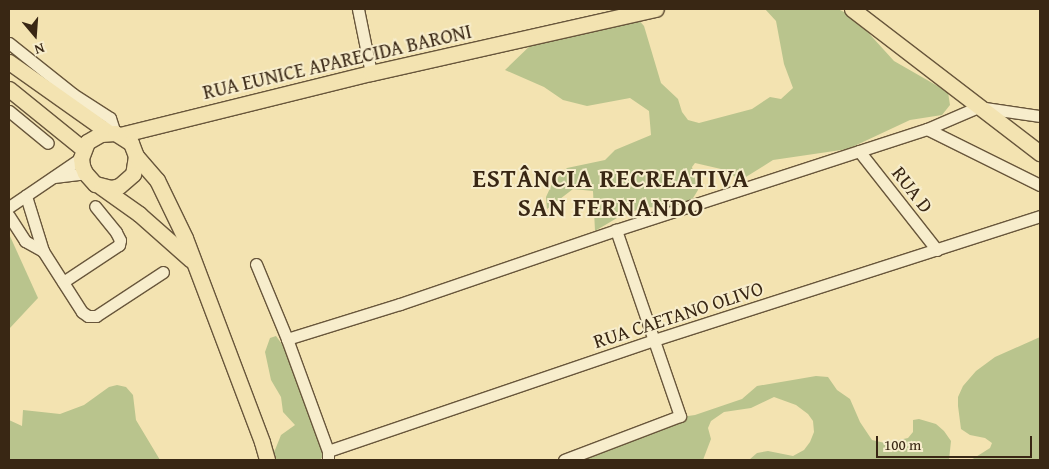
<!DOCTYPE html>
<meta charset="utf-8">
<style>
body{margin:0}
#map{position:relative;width:1049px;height:469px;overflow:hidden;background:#f3e3b1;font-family:"Gentium Book Plus",serif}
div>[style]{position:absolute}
.green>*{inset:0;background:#b9c48d}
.roads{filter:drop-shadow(1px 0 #68563b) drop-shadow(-1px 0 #68563b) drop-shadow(0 1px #68563b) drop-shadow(0 -1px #68563b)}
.minor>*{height:11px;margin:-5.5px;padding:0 5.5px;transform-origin:5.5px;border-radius:5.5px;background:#f7edcc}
.major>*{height:15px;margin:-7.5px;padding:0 7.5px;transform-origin:7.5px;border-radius:7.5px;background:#f3e3b1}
span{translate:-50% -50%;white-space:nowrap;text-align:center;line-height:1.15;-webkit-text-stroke:4px #f7edcc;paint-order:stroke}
.street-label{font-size:20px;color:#392714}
.district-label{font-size:25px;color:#392714;font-weight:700;letter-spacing:1px}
.frame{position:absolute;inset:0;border:10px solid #392714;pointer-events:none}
.north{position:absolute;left:10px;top:10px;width:50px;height:50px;-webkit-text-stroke:4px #f7edcc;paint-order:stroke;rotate:162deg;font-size:14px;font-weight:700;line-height:20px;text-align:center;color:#392714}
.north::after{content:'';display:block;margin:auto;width:18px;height:22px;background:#392714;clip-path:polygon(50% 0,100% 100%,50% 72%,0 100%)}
.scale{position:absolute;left:876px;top:436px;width:156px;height:22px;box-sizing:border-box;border:2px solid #392714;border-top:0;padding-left:6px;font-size:15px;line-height:18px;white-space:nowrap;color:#392714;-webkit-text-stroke:4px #f7edcc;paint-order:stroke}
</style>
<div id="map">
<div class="green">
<i style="clip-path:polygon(765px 9px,838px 9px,854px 17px,894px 61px,948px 92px,950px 105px,942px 115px,910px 120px,848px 149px,773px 160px,741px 180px,721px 169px,695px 163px,692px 167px,698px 190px,690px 203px,669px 208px,644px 207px,617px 218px,595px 231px,593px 191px,573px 189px,547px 209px,546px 197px,552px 184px,567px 168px,605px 160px,615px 150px,651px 135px,649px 111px,630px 98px,587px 106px,563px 100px,544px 87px,505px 70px,534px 42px,637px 18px,644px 26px,661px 83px,678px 99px,682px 112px,688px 120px,699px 123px,752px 109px,770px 97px,781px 99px,793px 88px,784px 64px,776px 21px)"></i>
<i style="clip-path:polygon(9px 234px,38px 298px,9px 329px)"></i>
<i style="clip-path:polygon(276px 336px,299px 367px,325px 454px,320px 460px,262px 460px,275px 450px,281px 435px,295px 425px,283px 412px,281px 397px,271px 380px,265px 352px,270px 338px)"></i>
<i style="clip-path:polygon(1040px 337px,1040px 460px,971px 460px,990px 448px,992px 443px,985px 438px,970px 435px,961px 429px,958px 406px,958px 397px,963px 386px,976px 371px,995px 357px)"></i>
<i style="clip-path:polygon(816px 376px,828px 377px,837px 390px,850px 399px,860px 422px,872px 440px,885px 443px,908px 438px,913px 432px,913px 420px,919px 419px,936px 424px,944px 431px,951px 441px,949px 460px,749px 460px,757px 453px,768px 451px,793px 456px,804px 450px,810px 442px,814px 432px,813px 421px,808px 414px,796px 405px,774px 397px,751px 408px,724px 412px,711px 421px,708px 428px,711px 439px,703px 460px,583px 460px,611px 437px,667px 419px,695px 415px,742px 399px,757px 386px)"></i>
<i style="clip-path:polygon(117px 385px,126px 387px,133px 395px,136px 420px,160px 460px,9px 460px,9px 420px,22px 426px,23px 410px,60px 414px,84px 405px,109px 387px)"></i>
</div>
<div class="roads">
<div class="minor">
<i style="left:358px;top:9px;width:65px;rotate:78.5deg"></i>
<i style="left:9px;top:43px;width:82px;rotate:38.6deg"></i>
<i style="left:73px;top:94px;width:44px;rotate:33deg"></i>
<i style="left:110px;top:118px;width:16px;rotate:72deg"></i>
<i style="left:9px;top:111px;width:50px;rotate:39.4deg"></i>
<i style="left:927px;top:129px;width:126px;rotate:26.4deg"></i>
<i style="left:859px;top:151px;width:126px;rotate:51.8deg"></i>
<i style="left:54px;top:177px;width:31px;rotate:-7deg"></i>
<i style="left:9px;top:207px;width:87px;rotate:-34.2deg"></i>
<i style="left:9px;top:216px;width:30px;rotate:57deg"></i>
<i style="left:25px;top:241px;width:21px;rotate:29deg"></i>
<i style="left:43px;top:251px;width:58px;rotate:-107.2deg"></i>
<i style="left:43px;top:251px;width:72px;rotate:57.4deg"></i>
<i style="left:82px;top:312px;width:7px;rotate:34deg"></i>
<i style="left:88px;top:316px;width:8px"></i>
<i style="left:96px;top:316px;width:80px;rotate:-33.3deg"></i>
<i style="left:256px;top:264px;width:81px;rotate:67.5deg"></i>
<i style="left:287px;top:339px;width:119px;rotate:69.9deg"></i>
<i style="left:328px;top:451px;width:9px;rotate:90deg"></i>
<i style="left:63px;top:282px;width:67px;rotate:-33.5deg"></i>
<i style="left:119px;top:245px;width:5px;rotate:-79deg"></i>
<i style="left:120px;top:240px;width:9px;rotate:-117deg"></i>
<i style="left:116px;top:232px;width:33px;rotate:-129deg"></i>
<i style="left:287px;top:339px;width:118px;rotate:-17.2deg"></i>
<i style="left:400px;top:304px;width:228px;rotate:-18.9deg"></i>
<i style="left:616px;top:230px;width:327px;rotate:-18deg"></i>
<i style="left:927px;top:129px;width:56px;rotate:-23.3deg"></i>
<i style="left:978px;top:107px;width:63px;rotate:8.3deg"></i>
<i style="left:328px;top:451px;width:344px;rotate:-18.8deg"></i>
<i style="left:654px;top:340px;width:405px;rotate:-17.8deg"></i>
<i style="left:564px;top:460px;width:124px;rotate:-20.8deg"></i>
<i style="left:680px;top:416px;width:197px;rotate:-109deg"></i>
</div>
<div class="major">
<i style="left:852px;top:9px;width:237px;rotate:37.5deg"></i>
<i style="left:9px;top:62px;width:121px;rotate:35.3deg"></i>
<i style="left:9px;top:89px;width:95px;rotate:39deg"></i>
<i style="left:120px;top:135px;width:259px;rotate:-13.9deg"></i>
<i style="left:371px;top:73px;width:292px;rotate:-12.7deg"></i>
<i style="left:136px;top:156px;width:18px;rotate:99deg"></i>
<i style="left:133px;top:174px;width:18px;rotate:139deg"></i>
<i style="left:119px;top:186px;width:8px;rotate:166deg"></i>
<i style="left:111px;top:188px;width:16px;rotate:-166deg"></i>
<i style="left:95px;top:184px;width:15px;rotate:-132deg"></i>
<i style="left:85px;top:173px;width:8px;rotate:-113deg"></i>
<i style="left:82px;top:166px;width:8px;rotate:-97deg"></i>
<i style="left:81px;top:158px;width:17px;rotate:-69deg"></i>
<i style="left:87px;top:142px;width:16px;rotate:-30deg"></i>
<i style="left:101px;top:134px;width:14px;rotate:-4deg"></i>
<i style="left:115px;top:133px;width:19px;rotate:32deg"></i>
<i style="left:131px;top:143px;width:14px;rotate:69deg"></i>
<i style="left:136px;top:156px;width:32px;rotate:49deg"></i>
<i style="left:157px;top:180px;width:64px;rotate:64.2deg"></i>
<i style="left:185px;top:238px;width:218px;rotate:69.3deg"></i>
<i style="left:262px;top:442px;width:19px;rotate:74deg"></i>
<i style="left:101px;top:187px;width:47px;rotate:35.4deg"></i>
<i style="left:139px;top:214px;width:69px;rotate:41.5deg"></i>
</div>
</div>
<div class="street-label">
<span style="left:337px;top:61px;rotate:-13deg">RUA EUNICE APARECIDA BARONI</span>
<span style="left:913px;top:189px;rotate:52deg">RUA D</span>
<span style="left:678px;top:314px;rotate:-18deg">RUA CAETANO OLIVO</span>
</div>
<div class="district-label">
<span style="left:611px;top:193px">ESTÂNCIA RECREATIVA<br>SAN FERNANDO</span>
</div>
<div class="frame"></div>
<div class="north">N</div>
<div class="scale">100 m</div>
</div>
